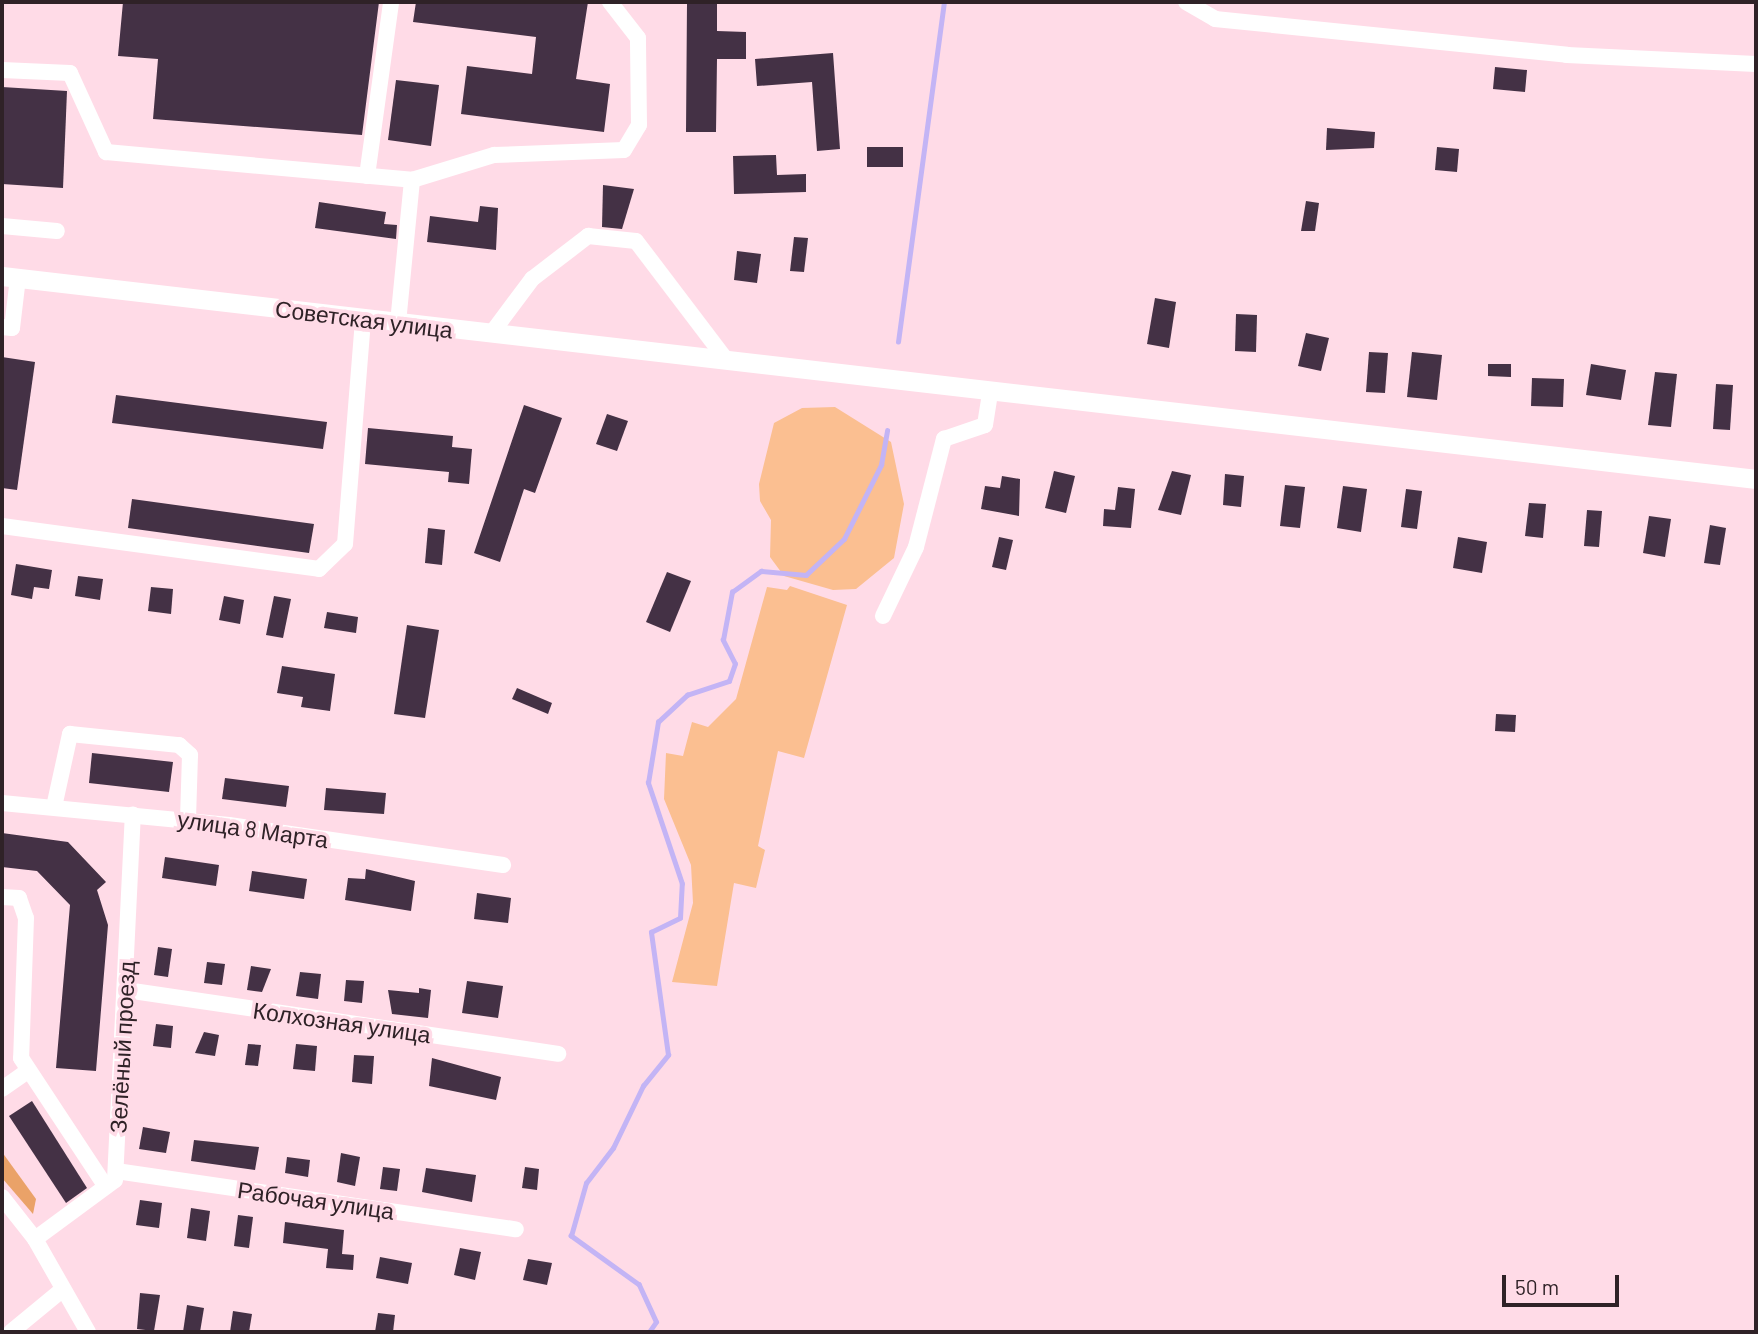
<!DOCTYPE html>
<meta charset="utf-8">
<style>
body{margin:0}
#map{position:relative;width:1758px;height:1334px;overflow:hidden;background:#ffdbe7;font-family:Barlow,sans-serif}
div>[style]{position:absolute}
.green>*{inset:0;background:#fbbf91}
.forest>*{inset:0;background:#eaa268}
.stream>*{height:4.5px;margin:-2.25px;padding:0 2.25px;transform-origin:2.25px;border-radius:2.25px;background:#c3b4f5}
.building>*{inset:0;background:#443145}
.minor>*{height:16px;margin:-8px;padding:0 8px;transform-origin:8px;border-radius:8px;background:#fff}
.major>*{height:19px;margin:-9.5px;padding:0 9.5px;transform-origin:9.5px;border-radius:9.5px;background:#fff}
span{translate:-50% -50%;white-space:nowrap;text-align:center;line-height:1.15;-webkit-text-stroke:7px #ffdbe7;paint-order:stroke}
.street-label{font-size:23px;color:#2f2227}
.frame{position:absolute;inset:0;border:4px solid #2f2227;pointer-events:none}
.scale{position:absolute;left:1502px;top:1275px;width:117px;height:32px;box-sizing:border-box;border:4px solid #2f2227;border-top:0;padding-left:9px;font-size:21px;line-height:24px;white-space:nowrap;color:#2f2227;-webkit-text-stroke:5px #ffdbe7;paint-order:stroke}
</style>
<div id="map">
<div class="green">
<i style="clip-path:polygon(835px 407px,891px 442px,904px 504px,894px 558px,856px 589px,833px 590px,784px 576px,770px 557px,771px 520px,760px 501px,759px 484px,774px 423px,802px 408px)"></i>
<i style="clip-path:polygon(790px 586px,847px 605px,804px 758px,778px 751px,758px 846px,765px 850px,756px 888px,734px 883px,717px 986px,672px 982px,693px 903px,691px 865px,664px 799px,666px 753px,683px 756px,692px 722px,708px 727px,736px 699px,767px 587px,787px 590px)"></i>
</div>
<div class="forest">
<i style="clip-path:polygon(2px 1152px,36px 1199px,33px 1214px,2px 1178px)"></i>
</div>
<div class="stream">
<i style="left:898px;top:342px;width:343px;rotate:-82.3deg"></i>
<i style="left:649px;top:1332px;width:12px;rotate:-55deg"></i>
<i style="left:656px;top:1322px;width:41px;rotate:-114.7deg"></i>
<i style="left:639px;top:1285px;width:84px;rotate:-144.2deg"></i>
<i style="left:571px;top:1236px;width:55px;rotate:-74.2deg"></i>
<i style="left:586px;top:1183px;width:44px;rotate:-52.4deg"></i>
<i style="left:613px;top:1148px;width:69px;rotate:-64.2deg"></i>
<i style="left:643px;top:1086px;width:40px;rotate:-51deg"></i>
<i style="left:668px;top:1055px;width:124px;rotate:-97.9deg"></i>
<i style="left:651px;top:932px;width:32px;rotate:-26deg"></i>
<i style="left:680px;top:918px;width:34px;rotate:-87deg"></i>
<i style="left:682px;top:884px;width:107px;rotate:-108.6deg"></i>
<i style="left:648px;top:783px;width:62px;rotate:-80.7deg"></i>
<i style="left:658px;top:722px;width:40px;rotate:-43deg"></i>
<i style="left:687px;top:695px;width:44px;rotate:-18.4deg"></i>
<i style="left:729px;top:681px;width:18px;rotate:-71deg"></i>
<i style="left:735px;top:664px;width:27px;rotate:-117deg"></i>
<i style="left:723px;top:640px;width:49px;rotate:-79.4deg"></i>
<i style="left:732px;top:592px;width:36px;rotate:-36deg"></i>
<i style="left:761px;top:571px;width:45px;rotate:5.1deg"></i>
<i style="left:806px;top:575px;width:52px;rotate:-43.5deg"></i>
<i style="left:844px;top:539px;width:83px;rotate:-63.4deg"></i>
<i style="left:881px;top:465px;width:35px;rotate:-80deg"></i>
</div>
<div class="building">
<i style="clip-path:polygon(123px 2px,379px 2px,362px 135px,153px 119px,158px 59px,118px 56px)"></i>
<i style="clip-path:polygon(416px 2px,588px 2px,576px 79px,610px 84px,604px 132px,461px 114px,467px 66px,532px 74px,536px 37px,413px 22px)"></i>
<i style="clip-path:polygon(687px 2px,717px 2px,717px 31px,746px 32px,746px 59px,717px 59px,716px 132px,686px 132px)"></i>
<i style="clip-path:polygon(833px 53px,840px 149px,817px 151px,812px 82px,757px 86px,755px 59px)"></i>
<i style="clip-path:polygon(1495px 67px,1527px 70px,1525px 92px,1493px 89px)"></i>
<i style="clip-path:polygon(396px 80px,439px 85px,431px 146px,388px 140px)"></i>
<i style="clip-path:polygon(2px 87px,67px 91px,63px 188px,2px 184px)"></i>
<i style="clip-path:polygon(1327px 128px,1375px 132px,1374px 148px,1326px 150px)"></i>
<i style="clip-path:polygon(867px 147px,903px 147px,903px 167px,867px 167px)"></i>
<i style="clip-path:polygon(1437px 147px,1459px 149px,1457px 172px,1435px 170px)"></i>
<i style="clip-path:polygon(776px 155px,777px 175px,806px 174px,806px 192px,734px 194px,733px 156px)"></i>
<i style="clip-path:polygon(603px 185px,634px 189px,622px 229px,602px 227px)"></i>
<i style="clip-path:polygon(1306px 201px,1319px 203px,1315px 231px,1301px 231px)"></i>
<i style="clip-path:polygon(319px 202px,386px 212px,384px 224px,397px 225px,396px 239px,315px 228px)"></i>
<i style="clip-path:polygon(480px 206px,498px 208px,496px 250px,427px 242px,430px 216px,478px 222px)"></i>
<i style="clip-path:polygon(794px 237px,808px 238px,804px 272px,790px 271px)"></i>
<i style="clip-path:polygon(737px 251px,761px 254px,757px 283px,734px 280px)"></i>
<i style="clip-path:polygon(1155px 298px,1176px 302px,1169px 348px,1147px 344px)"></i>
<i style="clip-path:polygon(1236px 314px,1257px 315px,1256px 352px,1235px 351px)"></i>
<i style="clip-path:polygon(1306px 333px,1329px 338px,1321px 371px,1298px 366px)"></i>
<i style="clip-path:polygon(1369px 352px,1388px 353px,1385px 393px,1366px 392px)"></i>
<i style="clip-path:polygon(1412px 352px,1442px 355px,1437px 400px,1407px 397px)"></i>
<i style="clip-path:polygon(2px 357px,35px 362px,17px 490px,2px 488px)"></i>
<i style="clip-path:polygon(1488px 364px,1511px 364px,1511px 377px,1488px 376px)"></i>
<i style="clip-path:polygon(1591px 364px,1626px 370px,1621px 400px,1586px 395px)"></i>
<i style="clip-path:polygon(1655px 372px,1677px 374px,1671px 427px,1648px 425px)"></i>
<i style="clip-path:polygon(1532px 378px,1564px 379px,1563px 407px,1531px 406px)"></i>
<i style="clip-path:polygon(1716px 384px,1733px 385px,1730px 430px,1713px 429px)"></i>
<i style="clip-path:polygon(116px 395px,327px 422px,323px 449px,112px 423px)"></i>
<i style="clip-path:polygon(524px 405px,562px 418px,535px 493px,524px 489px,500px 562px,474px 553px)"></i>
<i style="clip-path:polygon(607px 414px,628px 421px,617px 451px,596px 444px)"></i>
<i style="clip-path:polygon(368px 428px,453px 436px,452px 447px,472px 449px,469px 484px,448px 482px,449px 472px,365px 464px)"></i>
<i style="clip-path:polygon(1054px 471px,1075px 476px,1066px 513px,1045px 508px)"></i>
<i style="clip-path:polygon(1172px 471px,1191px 475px,1181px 515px,1158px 510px)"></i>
<i style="clip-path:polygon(1225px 474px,1244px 476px,1241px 507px,1223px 505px)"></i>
<i style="clip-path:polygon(1002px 476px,1020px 479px,1019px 516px,981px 509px,985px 486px,1000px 488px)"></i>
<i style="clip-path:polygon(1285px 485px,1305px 487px,1300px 528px,1280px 526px)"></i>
<i style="clip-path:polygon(1343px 486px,1367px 489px,1361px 532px,1337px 528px)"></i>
<i style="clip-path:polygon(1118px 487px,1135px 489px,1131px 528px,1103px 526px,1104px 509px,1115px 510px)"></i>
<i style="clip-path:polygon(1406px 489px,1422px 491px,1417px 529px,1401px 527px)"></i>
<i style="clip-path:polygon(132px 499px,314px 524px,309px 553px,128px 528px)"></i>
<i style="clip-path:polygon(1529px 503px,1546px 504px,1543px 538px,1525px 536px)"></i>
<i style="clip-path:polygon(1587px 510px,1602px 511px,1599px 547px,1584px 546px)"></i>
<i style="clip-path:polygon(1649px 516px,1671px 519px,1665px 557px,1643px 553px)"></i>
<i style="clip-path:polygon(1710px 525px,1726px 528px,1720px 565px,1704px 563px)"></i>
<i style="clip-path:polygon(428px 528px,445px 530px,442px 565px,425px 563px)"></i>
<i style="clip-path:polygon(999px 537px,1013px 540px,1006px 570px,992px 567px)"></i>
<i style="clip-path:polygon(1458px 537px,1487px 542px,1482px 573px,1453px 568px)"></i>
<i style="clip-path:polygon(16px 564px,52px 570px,49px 589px,34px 587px,32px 599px,11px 595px)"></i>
<i style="clip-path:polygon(667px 572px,691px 581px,670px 632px,646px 622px)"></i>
<i style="clip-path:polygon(78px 576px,103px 579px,100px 600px,75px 596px)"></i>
<i style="clip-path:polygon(151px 587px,173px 589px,171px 614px,148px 611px)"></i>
<i style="clip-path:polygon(224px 596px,244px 600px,240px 624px,219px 620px)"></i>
<i style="clip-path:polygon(274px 596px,291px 599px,283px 638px,266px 635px)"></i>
<i style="clip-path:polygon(327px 612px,358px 617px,356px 633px,324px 628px)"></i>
<i style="clip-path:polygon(407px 625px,439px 630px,425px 718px,394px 714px)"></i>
<i style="clip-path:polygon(282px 666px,335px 674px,330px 711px,301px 707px,303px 697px,277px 693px)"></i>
<i style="clip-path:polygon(517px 688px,552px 703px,548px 714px,512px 699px)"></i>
<i style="clip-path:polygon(1496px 714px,1516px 715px,1515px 732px,1495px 731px)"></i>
<i style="clip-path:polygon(92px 753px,173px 762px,169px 792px,89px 783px)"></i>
<i style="clip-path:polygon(225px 778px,289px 786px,286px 807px,222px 799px)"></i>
<i style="clip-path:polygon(326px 788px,386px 793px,384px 814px,324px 810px)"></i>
<i style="clip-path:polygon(2px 833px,68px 842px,106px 882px,97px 890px,108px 925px,96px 1071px,56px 1068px,70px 905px,37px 871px,2px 867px)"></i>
<i style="clip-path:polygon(165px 857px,219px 865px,216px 886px,162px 878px)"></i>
<i style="clip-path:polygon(366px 869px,415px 881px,411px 911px,345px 900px,348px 878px,365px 879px)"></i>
<i style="clip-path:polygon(252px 871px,307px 879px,304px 899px,249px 891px)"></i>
<i style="clip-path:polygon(477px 893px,511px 898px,508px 923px,474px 919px)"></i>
<i style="clip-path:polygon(158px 947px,172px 949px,168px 977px,154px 975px)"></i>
<i style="clip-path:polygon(207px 962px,225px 964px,222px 985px,204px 983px)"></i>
<i style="clip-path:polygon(251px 966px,271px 969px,262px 992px,247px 990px)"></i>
<i style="clip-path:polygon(300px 972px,321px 974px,318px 999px,296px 996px)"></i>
<i style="clip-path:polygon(346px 980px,364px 981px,362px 1003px,344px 1001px)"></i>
<i style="clip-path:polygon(467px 981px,503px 986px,498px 1018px,462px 1013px)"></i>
<i style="clip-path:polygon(419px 988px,431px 990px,428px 1018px,392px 1014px,388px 990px,419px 993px)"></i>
<i style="clip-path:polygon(156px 1024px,173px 1026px,171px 1048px,153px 1046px)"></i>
<i style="clip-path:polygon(204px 1032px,219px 1035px,215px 1056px,195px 1053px)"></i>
<i style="clip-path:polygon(248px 1044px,261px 1045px,258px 1066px,245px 1065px)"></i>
<i style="clip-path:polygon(296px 1044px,317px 1046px,315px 1071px,293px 1069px)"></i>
<i style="clip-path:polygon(354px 1055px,374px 1056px,372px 1084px,352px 1082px)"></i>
<i style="clip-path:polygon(432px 1058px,501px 1077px,496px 1100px,429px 1086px)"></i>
<i style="clip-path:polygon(32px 1101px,87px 1188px,66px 1203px,9px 1116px)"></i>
<i style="clip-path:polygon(143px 1127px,170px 1132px,166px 1153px,139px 1149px)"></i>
<i style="clip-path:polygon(194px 1140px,259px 1147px,255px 1170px,191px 1161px)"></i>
<i style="clip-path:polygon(341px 1153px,360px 1157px,355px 1186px,337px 1182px)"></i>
<i style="clip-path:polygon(287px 1157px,310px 1160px,308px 1177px,285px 1173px)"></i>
<i style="clip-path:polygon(383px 1167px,400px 1169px,397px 1191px,380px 1189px)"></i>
<i style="clip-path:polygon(525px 1167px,539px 1169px,537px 1190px,522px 1188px)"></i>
<i style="clip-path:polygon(426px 1168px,476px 1175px,472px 1202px,422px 1192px)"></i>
<i style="clip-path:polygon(140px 1200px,162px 1203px,159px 1228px,136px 1225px)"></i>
<i style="clip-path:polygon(191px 1208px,210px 1211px,206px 1241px,187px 1238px)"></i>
<i style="clip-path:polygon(238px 1215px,253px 1217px,249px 1248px,234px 1246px)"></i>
<i style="clip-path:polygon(285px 1222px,344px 1230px,342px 1254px,354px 1255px,353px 1270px,326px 1268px,328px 1249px,283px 1243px)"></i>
<i style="clip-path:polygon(460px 1248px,481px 1252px,475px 1280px,454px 1275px)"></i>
<i style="clip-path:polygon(380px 1257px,412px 1263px,408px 1284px,376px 1278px)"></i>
<i style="clip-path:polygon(528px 1259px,552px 1263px,547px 1285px,523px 1280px)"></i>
<i style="clip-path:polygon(140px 1293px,160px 1295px,154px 1331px,137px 1329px)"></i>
<i style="clip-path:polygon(187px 1305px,204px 1308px,200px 1332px,183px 1332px)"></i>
<i style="clip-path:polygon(233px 1311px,252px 1314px,249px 1332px,230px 1332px)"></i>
<i style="clip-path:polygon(378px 1313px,395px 1315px,393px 1332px,375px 1332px)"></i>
</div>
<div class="minor">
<i style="left:1186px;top:2px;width:34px;rotate:30deg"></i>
<i style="left:1215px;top:19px;width:354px;rotate:5.8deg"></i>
<i style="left:1567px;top:55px;width:189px;rotate:2.7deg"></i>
<i style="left:2px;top:70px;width:68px;rotate:2.5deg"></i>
<i style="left:70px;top:73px;width:87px;rotate:65.5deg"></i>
<i style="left:106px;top:152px;width:307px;rotate:5.2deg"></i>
<i style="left:367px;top:176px;width:176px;rotate:-82.1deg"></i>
<i style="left:2px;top:226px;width:55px;rotate:5.2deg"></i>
<i style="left:398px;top:323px;width:144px;rotate:-84.4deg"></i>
<i style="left:412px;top:180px;width:86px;rotate:-17deg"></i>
<i style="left:494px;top:155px;width:130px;rotate:-2.2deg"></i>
<i style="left:624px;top:150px;width:29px;rotate:-59deg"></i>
<i style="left:639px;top:125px;width:87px;rotate:-90.7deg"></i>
<i style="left:638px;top:38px;width:46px;rotate:-127.9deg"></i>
<i style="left:2px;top:327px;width:10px;rotate:6deg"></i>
<i style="left:12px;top:328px;width:50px;rotate:-83.2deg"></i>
<i style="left:491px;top:334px;width:69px;rotate:-53.3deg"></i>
<i style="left:532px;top:279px;width:71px;rotate:-37.5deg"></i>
<i style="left:588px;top:236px;width:48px;rotate:5.9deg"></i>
<i style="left:636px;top:241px;width:151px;rotate:52.8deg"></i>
<i style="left:2px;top:526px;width:320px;rotate:7.7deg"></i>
<i style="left:319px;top:569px;width:36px;rotate:-44deg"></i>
<i style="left:345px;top:544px;width:226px;rotate:-85.4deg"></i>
<i style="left:883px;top:616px;width:76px;rotate:-64.4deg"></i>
<i style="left:916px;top:547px;width:112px;rotate:-75.5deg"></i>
<i style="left:944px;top:439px;width:43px;rotate:-18.9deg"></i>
<i style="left:985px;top:425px;width:33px;rotate:-81deg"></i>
<i style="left:2px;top:803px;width:228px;rotate:5.5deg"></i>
<i style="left:229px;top:825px;width:277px;rotate:8.3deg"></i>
<i style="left:54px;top:807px;width:75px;rotate:-77.6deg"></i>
<i style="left:70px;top:734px;width:110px;rotate:5.8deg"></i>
<i style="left:179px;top:745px;width:15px;rotate:42deg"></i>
<i style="left:190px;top:755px;width:65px;rotate:91.8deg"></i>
<i style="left:2px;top:897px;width:17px;rotate:3deg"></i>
<i style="left:19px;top:898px;width:21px;rotate:71deg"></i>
<i style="left:26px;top:918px;width:140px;rotate:92deg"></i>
<i style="left:21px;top:1058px;width:154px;rotate:56.6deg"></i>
<i style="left:126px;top:990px;width:437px;rotate:8.4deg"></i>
<i style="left:2px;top:1089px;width:32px;rotate:-35deg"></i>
<i style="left:116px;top:1171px;width:404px;rotate:8.3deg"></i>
<i style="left:2px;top:1197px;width:53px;rotate:51.8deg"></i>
<i style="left:35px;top:1239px;width:107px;rotate:60.3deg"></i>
<i style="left:35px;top:1239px;width:99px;rotate:-36.4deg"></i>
<i style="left:115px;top:1180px;width:366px;rotate:-87.2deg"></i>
<i style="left:11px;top:1332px;width:66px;rotate:-39.5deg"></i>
</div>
<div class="major">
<i style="left:2px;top:276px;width:1766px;rotate:6.6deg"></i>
</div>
<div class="street-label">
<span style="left:364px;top:319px;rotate:7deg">Советская улица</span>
<span style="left:253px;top:829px;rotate:8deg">улица 8 Марта</span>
<span style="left:342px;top:1022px;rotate:8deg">Колхозная улица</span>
<span style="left:122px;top:1047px;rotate:-87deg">Зелёный проезд</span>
<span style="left:316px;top:1200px;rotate:8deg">Рабочая улица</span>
</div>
<div class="frame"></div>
<div class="scale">50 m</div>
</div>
